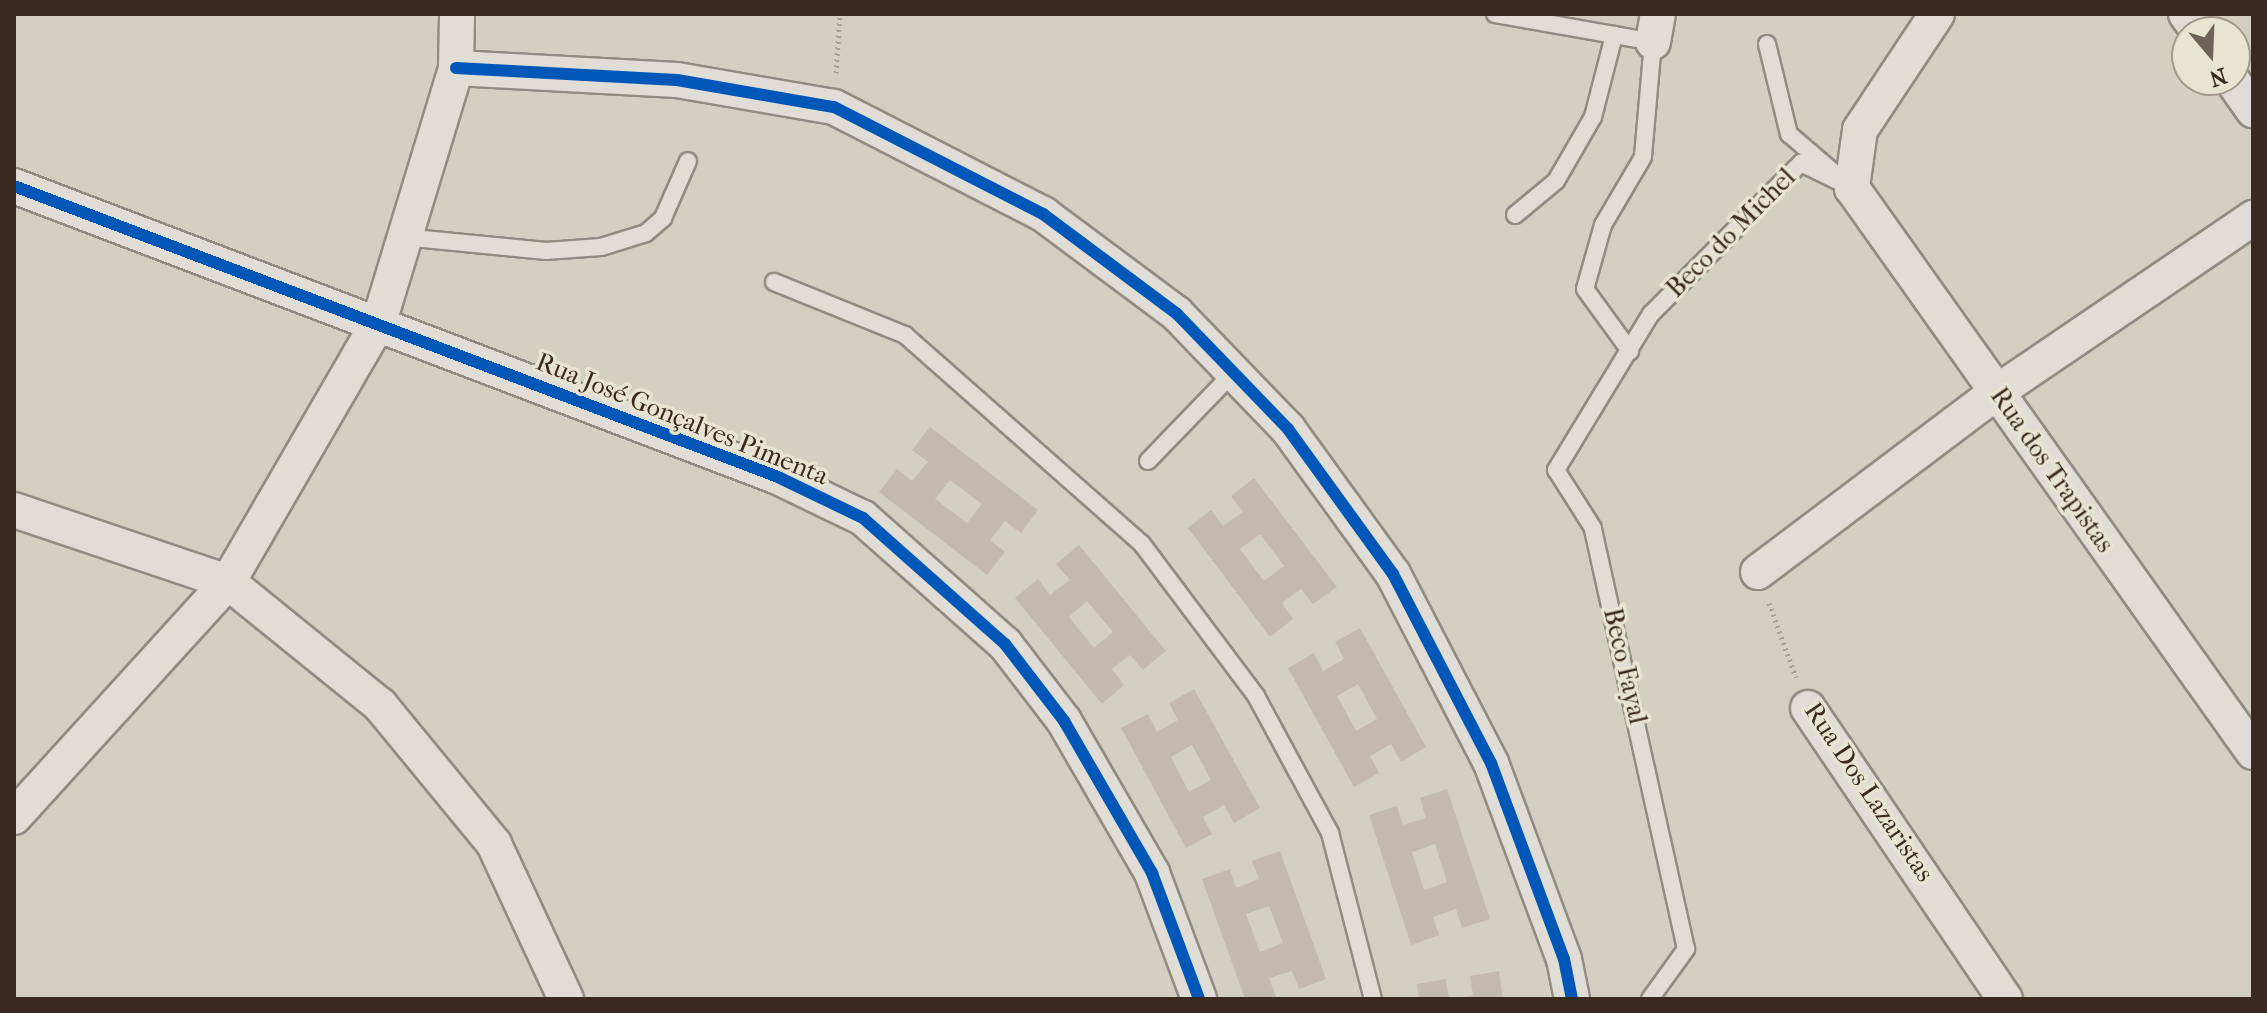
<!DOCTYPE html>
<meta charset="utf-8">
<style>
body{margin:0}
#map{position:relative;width:2267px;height:1013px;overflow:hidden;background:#d4d0c1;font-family:"IM FELL French Canon",serif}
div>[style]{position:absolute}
.building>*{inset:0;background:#c4b9ae}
.path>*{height:5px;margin-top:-2.5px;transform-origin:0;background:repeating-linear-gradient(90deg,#a3a099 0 2px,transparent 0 6px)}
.roads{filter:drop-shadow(2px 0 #908c82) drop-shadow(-2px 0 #908c82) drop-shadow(0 2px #908c82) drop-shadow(0 -2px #908c82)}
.service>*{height:16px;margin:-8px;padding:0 8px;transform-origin:8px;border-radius:8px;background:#dfddd5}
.minor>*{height:34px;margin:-17px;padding:0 17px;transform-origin:17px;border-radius:17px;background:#dfddd5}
.cycleway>*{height:12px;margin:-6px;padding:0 6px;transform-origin:6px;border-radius:6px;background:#0057b8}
span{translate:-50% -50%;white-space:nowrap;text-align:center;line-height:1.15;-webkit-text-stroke:7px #e8e4d2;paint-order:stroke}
.street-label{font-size:26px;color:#39291f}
.frame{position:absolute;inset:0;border:16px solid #39291f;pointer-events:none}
.north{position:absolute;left:2171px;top:16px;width:80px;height:80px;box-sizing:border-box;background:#e8e4d2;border:2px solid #a2998a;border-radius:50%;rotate:161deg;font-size:22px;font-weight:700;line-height:32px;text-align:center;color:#39291f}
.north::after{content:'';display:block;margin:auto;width:28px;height:36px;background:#6f6358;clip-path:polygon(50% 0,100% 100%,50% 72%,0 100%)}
</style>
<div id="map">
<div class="building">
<i style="clip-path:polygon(evenodd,930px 427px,1038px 510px,1021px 533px,1005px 521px,990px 540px,1005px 552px,987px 575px,879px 492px,897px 469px,912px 481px,928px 462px,912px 450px,930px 427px,950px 480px,982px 504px,967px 523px,935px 499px,950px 480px)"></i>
<i style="clip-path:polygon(evenodd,1254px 478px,1337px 587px,1313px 604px,1301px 589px,1282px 603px,1293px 619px,1270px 637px,1188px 528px,1211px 510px,1223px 526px,1243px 512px,1231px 496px,1254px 478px,1260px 534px,1284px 566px,1264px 581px,1240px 549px,1260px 534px)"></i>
<i style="clip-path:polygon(evenodd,1079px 545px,1166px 651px,1143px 670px,1130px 655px,1112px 669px,1124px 685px,1102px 704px,1015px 598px,1038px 579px,1050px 595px,1070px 580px,1056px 564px,1079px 545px,1087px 601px,1113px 632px,1094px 648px,1069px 617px,1087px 601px)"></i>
<i style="clip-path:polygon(evenodd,1360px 628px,1426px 747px,1401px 762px,1391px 744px,1370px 756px,1379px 773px,1354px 787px,1288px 668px,1314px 653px,1323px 671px,1344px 659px,1335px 642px,1360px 628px,1358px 684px,1377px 719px,1356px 731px,1337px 696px,1358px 684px)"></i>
<i style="clip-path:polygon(evenodd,1194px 689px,1260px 808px,1234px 823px,1224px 805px,1203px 817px,1212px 834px,1186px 848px,1121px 728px,1148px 714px,1157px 732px,1178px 720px,1169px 703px,1194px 689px,1192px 745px,1211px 780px,1189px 792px,1171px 757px,1192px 745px)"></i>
<i style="clip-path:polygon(evenodd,1447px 789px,1490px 919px,1462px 928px,1456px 909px,1433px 917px,1439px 935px,1411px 945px,1369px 815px,1397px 806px,1403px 825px,1426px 818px,1420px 798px,1447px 789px,1435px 844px,1447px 882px,1424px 890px,1412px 852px,1435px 844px)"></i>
<i style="clip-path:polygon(evenodd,1280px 851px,1326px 979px,1299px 989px,1292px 971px,1269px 978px,1276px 997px,1245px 999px,1202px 879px,1230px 869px,1236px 888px,1259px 879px,1252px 861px,1280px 851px,1269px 906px,1283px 943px,1260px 952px,1246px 914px,1269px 906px)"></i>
<i style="clip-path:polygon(1499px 971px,1503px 999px,1460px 999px,1473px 995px,1470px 976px)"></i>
<i style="clip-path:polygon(1446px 979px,1449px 999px,1419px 999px,1417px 984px)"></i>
</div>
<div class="path">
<i style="left:836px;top:73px;width:59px;rotate:-86.1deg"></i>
<i style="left:1769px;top:603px;width:79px;rotate:70deg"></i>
</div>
<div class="roads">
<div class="service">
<i style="left:1495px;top:14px;width:160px;rotate:10deg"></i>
<i style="left:1653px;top:42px;width:115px;rotate:95deg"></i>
<i style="left:1643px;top:157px;width:79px;rotate:120.5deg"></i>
<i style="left:1603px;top:225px;width:66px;rotate:105.7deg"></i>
<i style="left:1585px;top:289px;width:77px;rotate:54deg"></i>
<i style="left:1767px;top:44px;width:93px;rotate:76.3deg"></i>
<i style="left:1789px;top:134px;width:57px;rotate:40.7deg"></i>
<i style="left:1515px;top:215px;width:53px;rotate:-39.7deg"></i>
<i style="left:1556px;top:181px;width:74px;rotate:-60deg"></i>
<i style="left:1593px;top:117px;width:85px;rotate:-75.6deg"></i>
<i style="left:403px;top:237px;width:144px;rotate:5.6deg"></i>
<i style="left:546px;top:251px;width:55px;rotate:-4.2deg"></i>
<i style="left:601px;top:247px;width:47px;rotate:-17.3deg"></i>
<i style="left:646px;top:233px;width:23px;rotate:-41deg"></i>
<i style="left:663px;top:218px;width:62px;rotate:-66.3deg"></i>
<i style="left:774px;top:282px;width:141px;rotate:22deg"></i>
<i style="left:905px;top:335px;width:316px;rotate:41.4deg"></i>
<i style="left:1142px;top:544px;width:190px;rotate:53.1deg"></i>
<i style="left:1256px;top:696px;width:156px;rotate:61.6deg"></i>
<i style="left:1330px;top:833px;width:171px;rotate:75.5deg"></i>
<i style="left:1148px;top:461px;width:127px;rotate:-46deg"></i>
<i style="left:1650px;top:999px;width:62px;rotate:-54.2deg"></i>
<i style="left:1686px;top:949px;width:431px;rotate:-102.5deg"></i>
<i style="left:1593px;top:528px;width:69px;rotate:-122.5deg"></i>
<i style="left:1556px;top:470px;width:183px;rotate:-58.7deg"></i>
<i style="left:1651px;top:314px;width:213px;rotate:-45.2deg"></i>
<i style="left:1801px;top:163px;width:57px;rotate:26.1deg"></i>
</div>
<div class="minor">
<i style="left:1937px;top:14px;width:139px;rotate:123.6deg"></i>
<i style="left:1860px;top:130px;width:59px;rotate:97.9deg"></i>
<i style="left:1852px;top:188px;width:692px;rotate:54.59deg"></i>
<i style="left:2186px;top:14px;width:22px;rotate:54deg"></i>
<i style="left:1653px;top:42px;width:28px;rotate:-80deg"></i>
<i style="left:456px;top:68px;width:221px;rotate:3.1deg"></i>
<i style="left:677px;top:80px;width:159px;rotate:9.8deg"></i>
<i style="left:834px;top:107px;width:235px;rotate:27.1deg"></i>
<i style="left:1043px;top:214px;width:167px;rotate:36.7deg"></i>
<i style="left:1177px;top:314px;width:160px;rotate:46deg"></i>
<i style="left:1288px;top:429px;width:179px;rotate:54.1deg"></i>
<i style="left:1393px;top:574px;width:213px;rotate:62.6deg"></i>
<i style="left:1491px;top:763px;width:209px;rotate:69.6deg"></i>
<i style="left:1564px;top:959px;width:41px;rotate:78.7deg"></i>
<i style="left:2232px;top:80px;width:37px;rotate:55deg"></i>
<i style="left:14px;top:186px;width:818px;rotate:20.85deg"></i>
<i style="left:778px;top:477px;width:94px;rotate:25.8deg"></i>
<i style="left:863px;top:518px;width:190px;rotate:41.6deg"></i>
<i style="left:1005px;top:644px;width:97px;rotate:52.5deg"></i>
<i style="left:1064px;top:721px;width:176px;rotate:59.9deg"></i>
<i style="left:1152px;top:873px;width:134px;rotate:69.5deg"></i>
<i style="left:14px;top:510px;width:226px;rotate:18.6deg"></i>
<i style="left:228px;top:582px;width:196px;rotate:39deg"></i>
<i style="left:380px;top:705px;width:180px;rotate:50.6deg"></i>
<i style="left:494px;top:844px;width:171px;rotate:65.1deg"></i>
<i style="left:1758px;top:572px;width:299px;rotate:-37deg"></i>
<i style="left:1997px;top:392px;width:310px;rotate:-34.2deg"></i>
<i style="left:1808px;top:708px;width:351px;rotate:55.9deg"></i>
<i style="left:14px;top:817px;width:318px;rotate:-47.7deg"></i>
<i style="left:228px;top:582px;width:301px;rotate:-59.9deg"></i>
<i style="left:379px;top:322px;width:265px;rotate:-73.1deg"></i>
<i style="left:456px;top:68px;width:54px;rotate:-88.9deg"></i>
</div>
</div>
<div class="cycleway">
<i style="left:456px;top:68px;width:221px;rotate:3.1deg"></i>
<i style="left:677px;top:80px;width:159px;rotate:9.8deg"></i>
<i style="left:834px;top:107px;width:235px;rotate:27.1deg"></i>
<i style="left:1043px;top:214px;width:167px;rotate:36.7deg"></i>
<i style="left:1177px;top:314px;width:160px;rotate:46deg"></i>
<i style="left:1288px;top:429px;width:179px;rotate:54.1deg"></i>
<i style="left:1393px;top:574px;width:213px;rotate:62.6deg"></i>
<i style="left:1491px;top:763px;width:209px;rotate:69.6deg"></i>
<i style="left:1564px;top:959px;width:41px;rotate:78.7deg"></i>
<i style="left:14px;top:186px;width:818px;rotate:20.85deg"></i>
<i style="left:778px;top:477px;width:94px;rotate:25.8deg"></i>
<i style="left:863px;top:518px;width:190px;rotate:41.6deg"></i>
<i style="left:1005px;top:644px;width:97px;rotate:52.5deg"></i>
<i style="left:1064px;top:721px;width:176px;rotate:59.9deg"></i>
<i style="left:1152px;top:873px;width:134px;rotate:69.5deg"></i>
</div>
<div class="street-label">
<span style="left:1731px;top:233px;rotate:-45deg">Beco do Michel</span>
<span style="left:682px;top:419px;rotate:22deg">Rua José Gonçalves Pimenta</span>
<span style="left:2052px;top:470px;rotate:55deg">Rua dos Trapistas</span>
<span style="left:1625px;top:666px;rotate:77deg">Beco Fayal</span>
<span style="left:1869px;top:792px;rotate:56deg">Rua Dos Lazaristas</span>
</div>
<div class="frame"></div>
<div class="north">N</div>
</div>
